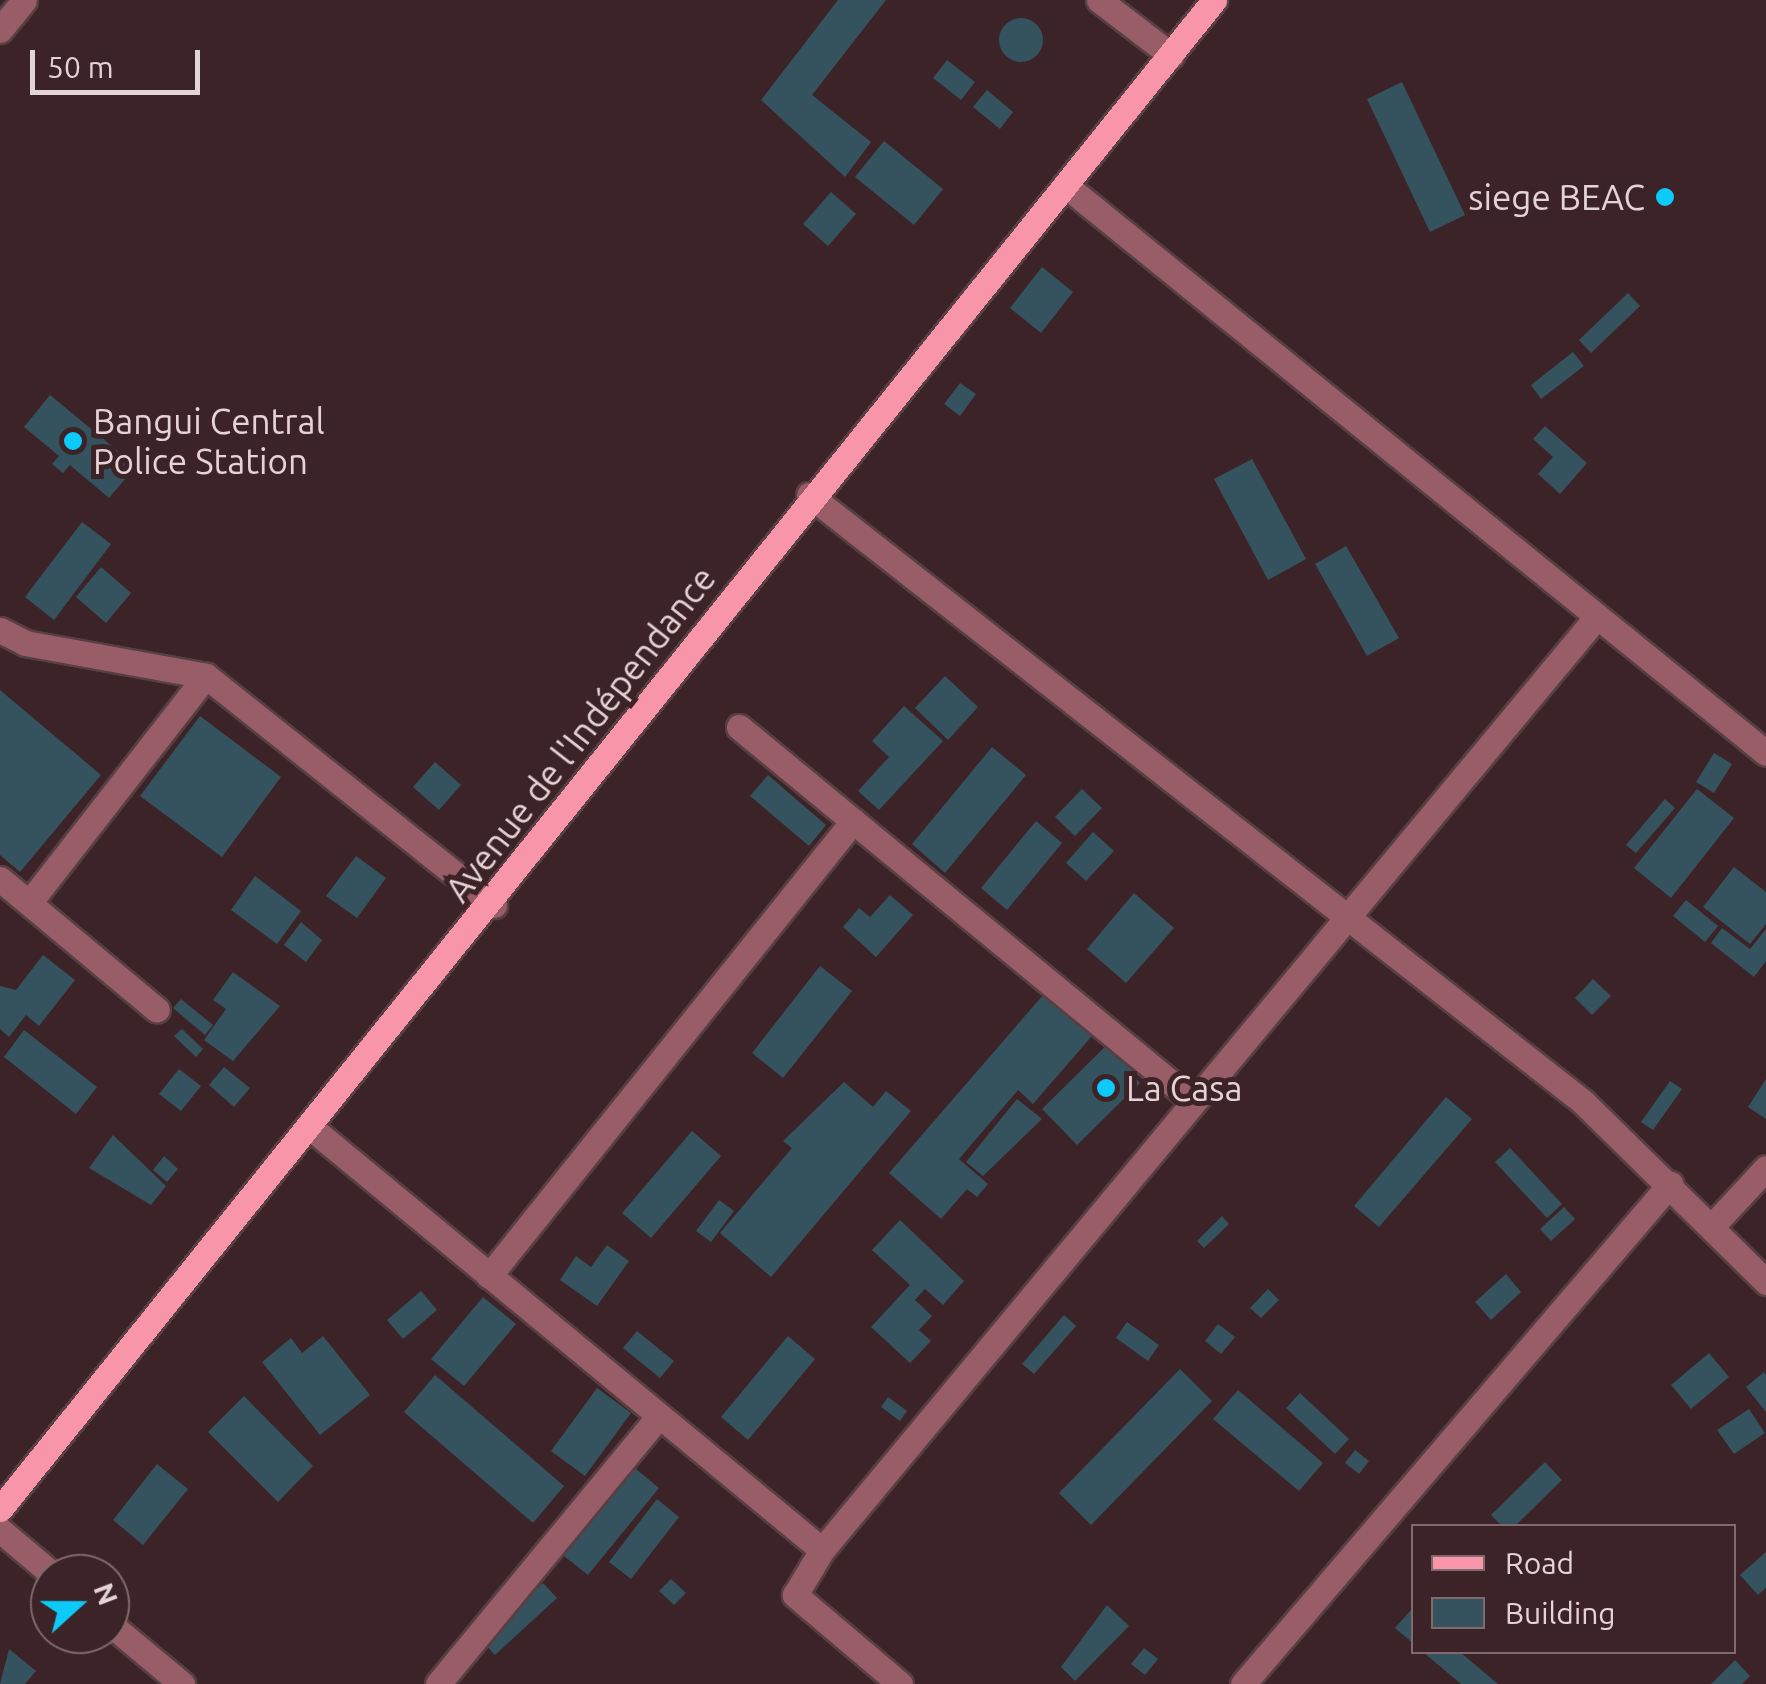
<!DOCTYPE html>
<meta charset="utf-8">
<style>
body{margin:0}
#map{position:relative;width:1766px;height:1684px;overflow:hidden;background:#3c2327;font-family:Ubuntu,sans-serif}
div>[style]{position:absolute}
.building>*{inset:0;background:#35535e}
.round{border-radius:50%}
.roads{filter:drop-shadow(2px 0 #573f43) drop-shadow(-2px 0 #573f43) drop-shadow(0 2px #573f43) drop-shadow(0 -2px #573f43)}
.minor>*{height:25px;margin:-12.5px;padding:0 12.5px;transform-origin:12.5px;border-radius:12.5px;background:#995d68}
.major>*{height:25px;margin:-12.5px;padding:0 12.5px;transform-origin:12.5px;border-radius:12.5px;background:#f995a8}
.dots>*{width:28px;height:28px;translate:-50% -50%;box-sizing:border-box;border:5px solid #3c2327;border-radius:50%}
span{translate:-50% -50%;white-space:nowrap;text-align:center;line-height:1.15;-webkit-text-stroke:10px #3c2327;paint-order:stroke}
.poi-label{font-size:35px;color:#e5d4d6}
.right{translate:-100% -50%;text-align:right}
.left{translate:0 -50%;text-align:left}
.street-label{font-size:35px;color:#e5d4d6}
.legend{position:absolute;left:1411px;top:1524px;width:325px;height:130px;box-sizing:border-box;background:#3c2327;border:2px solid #806a6d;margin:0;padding:12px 18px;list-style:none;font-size:30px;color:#e5d4d6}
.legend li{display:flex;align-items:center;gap:20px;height:50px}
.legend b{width:50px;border:2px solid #806a6d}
.north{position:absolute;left:30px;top:1554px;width:100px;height:100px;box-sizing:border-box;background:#3c2327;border:2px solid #806a6d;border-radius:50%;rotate:69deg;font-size:28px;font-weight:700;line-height:40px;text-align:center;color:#e5d4d6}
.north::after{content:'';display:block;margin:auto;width:35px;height:45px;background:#0ccafa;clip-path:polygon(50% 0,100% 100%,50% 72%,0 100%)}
.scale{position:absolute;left:30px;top:50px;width:170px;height:45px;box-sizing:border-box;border:5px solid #e5d4d6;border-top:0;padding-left:12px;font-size:30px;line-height:35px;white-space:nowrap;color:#e5d4d6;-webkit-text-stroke:8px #3c2327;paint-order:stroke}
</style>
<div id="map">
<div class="building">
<i style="clip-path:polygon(838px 0,886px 0,812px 95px,871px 142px,845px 177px,761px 100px)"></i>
<i class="round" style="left:999px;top:18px;width:44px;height:44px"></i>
<i style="clip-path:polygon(947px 60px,975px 82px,961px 100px,933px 78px)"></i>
<i style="clip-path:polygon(1402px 82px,1465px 215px,1430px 232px,1367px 99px)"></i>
<i style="clip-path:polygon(987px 90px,1013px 112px,1000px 129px,973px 107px)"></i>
<i style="clip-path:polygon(884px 141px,943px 189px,914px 225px,855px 177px)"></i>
<i style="clip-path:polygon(831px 192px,856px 214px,828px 246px,803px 224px)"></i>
<i style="clip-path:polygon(1042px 267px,1073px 292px,1041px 333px,1010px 308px)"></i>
<i style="clip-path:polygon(1628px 293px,1640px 306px,1591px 353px,1579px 340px)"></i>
<i style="clip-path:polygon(1573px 352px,1584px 366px,1541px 399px,1531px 385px)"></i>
<i style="clip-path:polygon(960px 383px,976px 394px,960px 416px,944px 404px)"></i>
<i style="clip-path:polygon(50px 395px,136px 466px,109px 498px,70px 465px,63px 473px,52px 464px,59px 456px,24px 427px)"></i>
<i style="clip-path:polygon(1545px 426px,1587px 463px,1560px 494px,1538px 474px,1553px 457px,1533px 439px)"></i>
<i style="clip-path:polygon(1252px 459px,1306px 559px,1268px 580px,1214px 479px)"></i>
<i style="clip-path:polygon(82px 522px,111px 544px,54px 620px,25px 597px)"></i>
<i style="clip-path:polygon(1346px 546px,1399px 638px,1367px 656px,1315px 564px)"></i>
<i style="clip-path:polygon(101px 567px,131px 593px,106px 623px,76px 597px)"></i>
<i style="clip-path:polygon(945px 676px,978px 707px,948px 740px,915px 708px)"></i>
<i style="clip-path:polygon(0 690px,101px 775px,20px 872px,0 855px)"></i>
<i style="clip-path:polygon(904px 706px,943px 741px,879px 810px,858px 791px,889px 757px,872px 741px)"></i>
<i style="clip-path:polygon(200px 716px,281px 777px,222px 857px,140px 796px)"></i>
<i style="clip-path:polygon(992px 747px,1026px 775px,945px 873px,912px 844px)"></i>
<i style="clip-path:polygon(1714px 753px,1732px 764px,1714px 793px,1696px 782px)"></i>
<i style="clip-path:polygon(435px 762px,461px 785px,439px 810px,413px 787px)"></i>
<i style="clip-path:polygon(768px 775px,826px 825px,809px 846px,750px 796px)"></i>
<i style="clip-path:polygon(1082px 789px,1102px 808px,1075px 836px,1055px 817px)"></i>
<i style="clip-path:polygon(1697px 789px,1734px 818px,1671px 898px,1634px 868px)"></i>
<i style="clip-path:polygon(1665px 799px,1675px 808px,1636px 853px,1626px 845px)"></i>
<i style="clip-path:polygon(1036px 821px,1062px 843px,1007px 910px,981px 888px)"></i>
<i style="clip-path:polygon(1093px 832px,1114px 851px,1086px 881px,1066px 863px)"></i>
<i style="clip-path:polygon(356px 856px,386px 878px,357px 918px,326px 896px)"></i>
<i style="clip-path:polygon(1734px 867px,1766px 892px,1766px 924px,1750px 944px,1703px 907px)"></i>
<i style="clip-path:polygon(255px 876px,301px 911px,277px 944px,231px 910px)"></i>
<i style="clip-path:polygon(1134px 893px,1174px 928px,1126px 983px,1087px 949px)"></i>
<i style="clip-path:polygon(890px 895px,913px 915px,876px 957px,843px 927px,859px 908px,870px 917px)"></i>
<i style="clip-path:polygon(1686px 900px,1718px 926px,1705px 942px,1673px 916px)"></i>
<i style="clip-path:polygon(301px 922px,322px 940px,306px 962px,284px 945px)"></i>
<i style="clip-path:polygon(1722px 928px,1750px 949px,1766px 929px,1766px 961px,1754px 977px,1711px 943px)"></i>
<i style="clip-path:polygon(43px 955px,75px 980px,39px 1026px,26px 1015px,9px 1037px,0 1029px,0 986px,16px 990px)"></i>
<i style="clip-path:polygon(820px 966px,852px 991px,783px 1078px,752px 1053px)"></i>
<i style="clip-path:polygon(233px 972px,280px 1006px,233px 1061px,204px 1040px,226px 1009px,213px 1000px)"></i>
<i style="clip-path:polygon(1593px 979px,1611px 996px,1592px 1015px,1575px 998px)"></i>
<i style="clip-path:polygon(1050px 987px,1098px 1029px,1033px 1104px,1018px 1090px,959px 1159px,988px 1184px,977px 1197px,967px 1189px,941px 1219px,889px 1173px)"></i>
<i style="clip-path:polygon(181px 999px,213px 1025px,205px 1035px,173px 1008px)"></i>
<i style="clip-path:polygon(182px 1029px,203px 1049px,196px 1057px,174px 1036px)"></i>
<i style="clip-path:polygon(24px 1030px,97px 1087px,76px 1114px,4px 1057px)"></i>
<i style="clip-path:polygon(1118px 1034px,1144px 1062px,1132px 1074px,1140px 1083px,1077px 1145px,1042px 1109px)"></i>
<i style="clip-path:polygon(224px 1067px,250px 1088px,234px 1107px,209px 1085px)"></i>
<i style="clip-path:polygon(179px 1069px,201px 1086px,181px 1111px,159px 1094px)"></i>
<i style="clip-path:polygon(1766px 1079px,1766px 1119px,1748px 1107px)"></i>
<i style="clip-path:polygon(1670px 1081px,1682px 1089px,1653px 1130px,1641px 1122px)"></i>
<i style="clip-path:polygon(844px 1082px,873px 1107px,886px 1091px,911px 1111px,771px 1277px,720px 1233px,792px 1148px,783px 1141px)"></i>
<i style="clip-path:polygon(1446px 1097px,1472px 1119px,1379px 1227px,1354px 1206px)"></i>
<i style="clip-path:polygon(1017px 1099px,1042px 1119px,983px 1176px,966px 1162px)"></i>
<i style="clip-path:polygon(692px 1131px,721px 1156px,651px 1238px,622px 1213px)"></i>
<i style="clip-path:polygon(113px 1135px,166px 1186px,151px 1205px,89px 1168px)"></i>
<i style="clip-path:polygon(1510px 1148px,1562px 1204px,1547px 1218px,1495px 1162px)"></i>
<i style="clip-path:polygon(164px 1156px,178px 1169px,167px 1182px,153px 1170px)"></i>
<i style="clip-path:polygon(719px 1200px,734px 1211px,711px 1242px,696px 1231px)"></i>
<i style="clip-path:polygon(1564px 1207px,1575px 1219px,1551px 1241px,1540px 1229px)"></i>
<i style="clip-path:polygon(1222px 1216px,1229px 1224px,1204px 1248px,1197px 1241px)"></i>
<i style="clip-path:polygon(900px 1220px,964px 1281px,943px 1305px,925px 1289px,915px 1300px,932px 1316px,919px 1330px,931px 1341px,910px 1363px,871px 1327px,910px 1285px,872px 1250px)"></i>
<i style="clip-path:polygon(607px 1245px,629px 1261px,597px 1306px,560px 1280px,576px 1256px,591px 1267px)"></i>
<i style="clip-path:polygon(1506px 1274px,1521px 1292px,1491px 1320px,1475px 1302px)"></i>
<i style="clip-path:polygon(1268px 1289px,1279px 1300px,1261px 1318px,1250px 1308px)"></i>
<i style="clip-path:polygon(421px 1291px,437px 1310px,403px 1339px,387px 1320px)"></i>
<i style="clip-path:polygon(483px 1297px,516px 1324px,464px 1386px,431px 1359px)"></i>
<i style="clip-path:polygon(1064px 1315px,1076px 1326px,1034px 1374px,1022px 1364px)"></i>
<i style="clip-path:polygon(1127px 1322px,1159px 1345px,1148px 1361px,1116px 1338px)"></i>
<i style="clip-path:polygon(1218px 1324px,1235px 1337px,1221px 1354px,1205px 1341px)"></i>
<i style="clip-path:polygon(637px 1331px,674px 1361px,660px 1378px,623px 1348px)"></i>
<i style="clip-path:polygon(323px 1336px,370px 1395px,320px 1435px,262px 1362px,291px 1338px,302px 1353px)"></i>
<i style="clip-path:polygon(788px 1336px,815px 1359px,748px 1440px,721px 1417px)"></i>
<i style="clip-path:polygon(1709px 1353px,1729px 1377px,1691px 1409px,1671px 1385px)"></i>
<i style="clip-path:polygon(1180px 1369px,1212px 1401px,1091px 1525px,1059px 1493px)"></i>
<i style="clip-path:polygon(1764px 1372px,1766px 1375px,1766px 1412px,1746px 1387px)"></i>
<i style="clip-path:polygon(435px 1375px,564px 1486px,533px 1523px,404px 1412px)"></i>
<i style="clip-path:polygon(597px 1388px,631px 1413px,585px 1476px,551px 1451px)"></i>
<i style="clip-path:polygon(1238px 1390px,1323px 1463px,1299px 1491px,1213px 1419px)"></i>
<i style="clip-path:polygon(1300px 1393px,1349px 1439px,1335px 1454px,1286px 1408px)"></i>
<i style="clip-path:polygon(244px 1396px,313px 1466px,278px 1502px,208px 1432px)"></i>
<i style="clip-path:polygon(888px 1397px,907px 1411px,900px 1421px,881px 1407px)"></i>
<i style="clip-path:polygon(1749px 1409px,1765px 1433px,1734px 1454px,1717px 1430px)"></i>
<i style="clip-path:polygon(1355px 1450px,1369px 1461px,1359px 1474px,1345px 1463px)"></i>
<i style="clip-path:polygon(1545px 1462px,1562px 1480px,1515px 1526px,1502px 1526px,1491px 1515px)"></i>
<i style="clip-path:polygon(157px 1464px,188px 1489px,143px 1545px,113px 1520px)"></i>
<i style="clip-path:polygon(630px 1464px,659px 1488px,588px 1575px,559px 1552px)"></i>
<i style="clip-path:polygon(657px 1499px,679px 1517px,631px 1579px,609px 1562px)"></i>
<i style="clip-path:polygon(1766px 1552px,1766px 1588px,1758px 1595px,1740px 1575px)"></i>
<i style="clip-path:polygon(671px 1579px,686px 1593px,674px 1605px,659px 1591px)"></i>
<i style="clip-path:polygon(543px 1583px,557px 1598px,495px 1655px,482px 1641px)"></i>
<i style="clip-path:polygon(1107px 1605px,1129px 1626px,1075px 1681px,1061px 1667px)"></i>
<i style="clip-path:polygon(1411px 1610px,1414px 1612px,1414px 1644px,1395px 1628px)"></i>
<i style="clip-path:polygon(1144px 1648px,1158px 1659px,1145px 1675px,1131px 1664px)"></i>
<i style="clip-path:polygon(9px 1649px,36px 1671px,25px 1684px,0 1684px)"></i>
<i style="clip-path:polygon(1423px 1652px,1460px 1652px,1498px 1684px,1461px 1684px)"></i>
<i style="clip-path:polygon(1735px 1660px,1750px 1676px,1742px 1684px,1711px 1684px)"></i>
</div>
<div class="roads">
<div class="minor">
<i style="left:1099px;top:0;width:91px;rotate:37.4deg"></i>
<i style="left:0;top:30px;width:38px;rotate:-51deg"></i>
<i style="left:1065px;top:185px;width:902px;rotate:39.02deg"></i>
<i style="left:809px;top:495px;width:984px;rotate:38.1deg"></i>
<i style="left:1583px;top:1102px;width:257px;rotate:44.5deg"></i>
<i style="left:0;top:630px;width:28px;rotate:27deg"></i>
<i style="left:25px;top:643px;width:184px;rotate:10.3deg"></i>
<i style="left:206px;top:676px;width:368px;rotate:38.5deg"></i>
<i style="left:739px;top:727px;width:587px;rotate:39.47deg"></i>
<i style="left:0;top:879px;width:204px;rotate:39.8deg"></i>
<i style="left:29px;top:903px;width:288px;rotate:-52.1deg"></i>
<i style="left:310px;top:1127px;width:664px;rotate:39.56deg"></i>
<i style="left:1714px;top:1224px;width:76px;rotate:-47.1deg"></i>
<i style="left:489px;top:1276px;width:583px;rotate:-51.34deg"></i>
<i style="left:0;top:1530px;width:68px;rotate:40.2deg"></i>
<i style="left:110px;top:1624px;width:94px;rotate:39.8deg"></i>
<i style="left:438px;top:1684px;width:342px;rotate:-50.5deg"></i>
<i style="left:900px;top:1684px;width:138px;rotate:-139.7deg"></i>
<i style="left:795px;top:1595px;width:52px;rotate:-59deg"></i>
<i style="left:822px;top:1550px;width:1209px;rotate:-50.3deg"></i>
<i style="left:1243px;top:1684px;width:658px;rotate:-49.5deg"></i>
</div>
<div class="major">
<i style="left:0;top:1509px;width:1937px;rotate:-51.18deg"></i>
</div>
</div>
<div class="dots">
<i style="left:1665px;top:197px;background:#0ccafa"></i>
<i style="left:73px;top:441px;background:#0ccafa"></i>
<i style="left:1106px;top:1088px;background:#0ccafa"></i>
</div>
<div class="poi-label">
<span class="right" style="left:1645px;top:197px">siege BEAC</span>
<span class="left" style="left:93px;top:441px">Bangui Central<br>Police Station</span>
<span class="left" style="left:1126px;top:1088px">La Casa</span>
</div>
<div class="street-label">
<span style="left:580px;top:734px;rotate:-52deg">Avenue de l'Indépendance</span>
</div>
<ul class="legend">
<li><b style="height:12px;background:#f995a8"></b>Road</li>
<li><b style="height:28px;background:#35535e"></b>Building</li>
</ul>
<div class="north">N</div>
<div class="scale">50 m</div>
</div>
